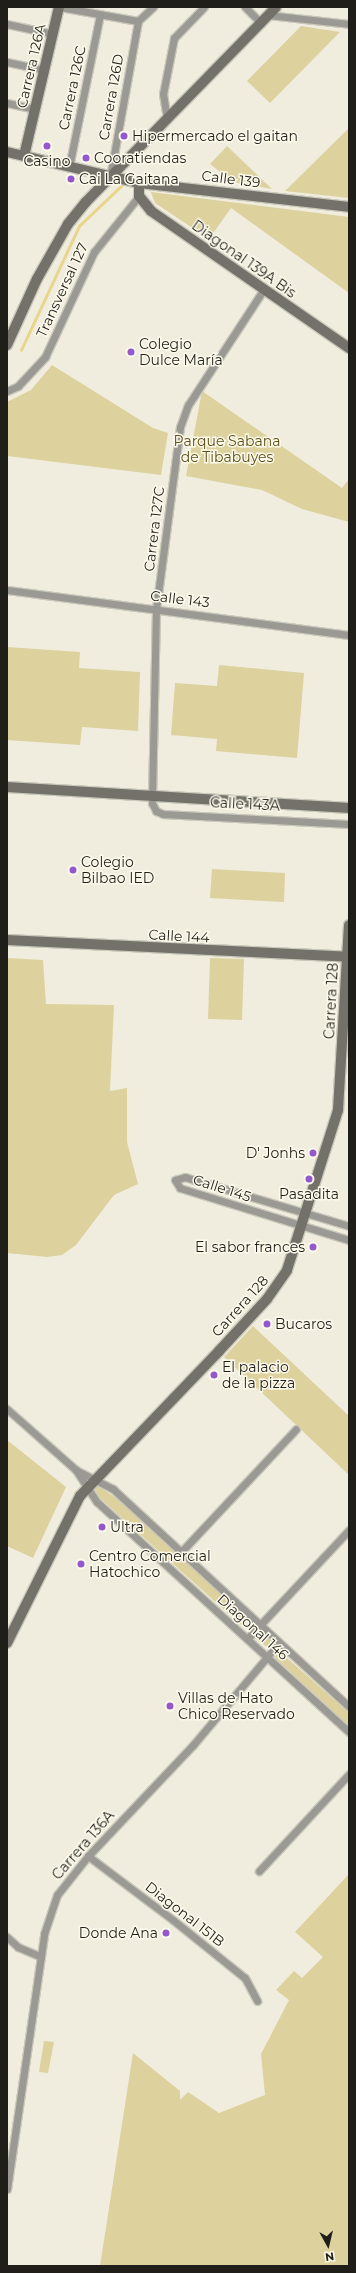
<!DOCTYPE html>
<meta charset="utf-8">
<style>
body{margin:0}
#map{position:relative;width:356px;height:2273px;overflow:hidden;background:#f0eddf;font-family:Montserrat,sans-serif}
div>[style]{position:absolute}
.green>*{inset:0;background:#ddd19e}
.stream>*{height:2.5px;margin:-1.25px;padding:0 1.25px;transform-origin:1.25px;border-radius:1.25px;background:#e8d68c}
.roads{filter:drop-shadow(1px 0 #cac8bb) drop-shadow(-1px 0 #cac8bb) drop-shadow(0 1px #cac8bb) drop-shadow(0 -1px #cac8bb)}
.street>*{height:7px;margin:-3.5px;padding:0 3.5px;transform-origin:3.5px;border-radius:3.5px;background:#9a9993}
.secondary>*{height:10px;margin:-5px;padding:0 5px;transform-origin:5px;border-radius:5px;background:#737169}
.dots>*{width:11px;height:11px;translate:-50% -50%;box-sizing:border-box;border:2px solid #fdfaec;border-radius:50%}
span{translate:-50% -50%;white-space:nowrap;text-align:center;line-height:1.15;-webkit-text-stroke:3px #fdfaec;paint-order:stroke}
.street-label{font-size:14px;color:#1f1e19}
.poi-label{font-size:14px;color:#1f1e19}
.left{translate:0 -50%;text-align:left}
.right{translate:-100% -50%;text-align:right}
.park-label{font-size:14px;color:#5c4f17}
.frame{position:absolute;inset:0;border:8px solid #1f1e19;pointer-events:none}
.north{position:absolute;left:308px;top:2225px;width:40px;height:40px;-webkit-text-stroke:3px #fdfaec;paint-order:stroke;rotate:172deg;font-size:11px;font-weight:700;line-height:16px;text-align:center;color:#1f1e19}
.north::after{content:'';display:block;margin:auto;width:14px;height:18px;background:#1f1e19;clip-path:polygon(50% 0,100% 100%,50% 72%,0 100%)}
</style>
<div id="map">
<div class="green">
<i style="clip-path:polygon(301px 26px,340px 32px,270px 103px,247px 81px)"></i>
<i style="clip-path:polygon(349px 128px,349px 198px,285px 191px)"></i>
<i style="clip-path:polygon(227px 146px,272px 189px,233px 182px,210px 164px)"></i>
<i style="clip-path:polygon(151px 192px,349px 217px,349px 293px,231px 208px,209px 239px,155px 203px)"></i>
<i style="clip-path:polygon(52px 365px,153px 428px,168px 433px,161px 475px,7px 456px,7px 402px,31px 390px)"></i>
<i style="clip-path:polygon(202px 391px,342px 488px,349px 479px,349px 522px,302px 509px,262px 490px,186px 476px)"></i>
<i style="clip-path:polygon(7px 647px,80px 652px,79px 668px,140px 672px,138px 731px,82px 727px,80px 745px,7px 740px)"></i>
<i style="clip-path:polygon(219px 665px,304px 673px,297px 758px,216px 751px,217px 739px,171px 735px,175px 683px,217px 686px)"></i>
<i style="clip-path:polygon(212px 869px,285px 873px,284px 902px,210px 898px)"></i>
<i style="clip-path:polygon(7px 958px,43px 960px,46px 1004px,114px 1005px,110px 1091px,127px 1088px,127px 1142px,138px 1184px,114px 1195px,76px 1245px,62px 1255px,47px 1257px,7px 1253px)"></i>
<i style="clip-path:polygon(210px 958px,244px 959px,242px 1020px,208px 1019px)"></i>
<i style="clip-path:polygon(253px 1326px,349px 1416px,349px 1475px,224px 1357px)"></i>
<i style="clip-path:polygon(7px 1440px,66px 1487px,33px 1558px,7px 1546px)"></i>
<i style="clip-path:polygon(98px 1486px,119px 1500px,248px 1619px,241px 1625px,100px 1498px,94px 1491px)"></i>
<i style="clip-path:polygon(260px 1630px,270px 1639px,270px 1644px,267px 1647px,254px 1638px,253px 1634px)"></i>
<i style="clip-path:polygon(278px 1650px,349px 1713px,349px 1726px,275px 1658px,273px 1654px)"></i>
<i style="clip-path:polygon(349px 1874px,349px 2266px,100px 2266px,133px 2053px,180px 2091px,180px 2100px,188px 2092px,219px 2113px,265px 2095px,261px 2054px,289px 2000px,276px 1990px,294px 1971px,302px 1978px,323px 1957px,295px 1932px)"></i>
<i style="clip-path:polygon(44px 2041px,54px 2042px,48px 2073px,39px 2072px)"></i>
</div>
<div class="stream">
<i style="left:21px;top:350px;width:137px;rotate:-64.9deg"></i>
<i style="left:79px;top:226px;width:58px;rotate:-43.6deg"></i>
</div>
<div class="roads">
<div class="street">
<i style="left:60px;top:7px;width:79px;rotate:10.2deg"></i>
<i style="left:245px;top:7px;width:23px;rotate:45deg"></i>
<i style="left:268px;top:15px;width:81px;rotate:6.3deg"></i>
<i style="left:138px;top:21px;width:21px;rotate:-43deg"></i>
<i style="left:7px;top:24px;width:47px;rotate:12.3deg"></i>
<i style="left:7px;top:62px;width:38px;rotate:12deg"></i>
<i style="left:7px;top:103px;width:29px;rotate:12deg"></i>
<i style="left:167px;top:119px;width:25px;rotate:-99deg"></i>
<i style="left:163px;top:94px;width:57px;rotate:-78.9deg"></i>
<i style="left:174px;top:38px;width:43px;rotate:-45.9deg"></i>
<i style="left:69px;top:167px;width:155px;rotate:-78.5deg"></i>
<i style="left:110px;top:177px;width:158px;rotate:-79.8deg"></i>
<i style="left:264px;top:289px;width:139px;rotate:123.2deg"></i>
<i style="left:188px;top:405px;width:23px;rotate:110deg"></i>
<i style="left:180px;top:427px;width:184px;rotate:97.5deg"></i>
<i style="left:156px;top:609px;width:194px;rotate:91.2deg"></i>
<i style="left:152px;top:803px;width:9px;rotate:63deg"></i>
<i style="left:156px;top:811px;width:8px;rotate:23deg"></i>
<i style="left:163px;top:814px;width:186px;rotate:3.1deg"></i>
<i style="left:7px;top:391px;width:12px;rotate:-24deg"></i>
<i style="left:18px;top:386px;width:40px;rotate:-47deg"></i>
<i style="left:45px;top:357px;width:116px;rotate:-65deg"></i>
<i style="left:94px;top:252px;width:72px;rotate:-51.2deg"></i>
<i style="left:7px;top:590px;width:345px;rotate:7.5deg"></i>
<i style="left:349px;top:1226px;width:171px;rotate:-163.4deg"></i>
<i style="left:185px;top:1177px;width:10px;rotate:163deg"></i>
<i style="left:175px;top:1180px;width:9px;rotate:58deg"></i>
<i style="left:180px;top:1188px;width:177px;rotate:17.1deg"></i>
<i style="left:7px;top:1409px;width:92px;rotate:41.5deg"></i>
<i style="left:76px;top:1470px;width:42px;rotate:27.2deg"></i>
<i style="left:113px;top:1489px;width:321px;rotate:42.7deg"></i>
<i style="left:76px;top:1470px;width:38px;rotate:57deg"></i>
<i style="left:97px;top:1502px;width:341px;rotate:42.4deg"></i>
<i style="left:181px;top:1552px;width:168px;rotate:-46.9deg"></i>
<i style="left:247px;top:1639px;width:149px;rotate:-46.9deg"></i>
<i style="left:88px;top:1856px;width:106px;rotate:37deg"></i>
<i style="left:173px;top:1920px;width:92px;rotate:38.9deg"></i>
<i style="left:245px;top:1978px;width:26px;rotate:62deg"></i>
<i style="left:259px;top:1871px;width:132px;rotate:-47.1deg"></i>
<i style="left:7px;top:1937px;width:15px;rotate:42deg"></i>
<i style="left:18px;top:1947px;width:25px;rotate:23deg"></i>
<i style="left:7px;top:2189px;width:258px;rotate:-81.7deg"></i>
<i style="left:44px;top:1934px;width:41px;rotate:-71.6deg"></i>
<i style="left:57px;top:1895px;width:50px;rotate:-51.5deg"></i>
<i style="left:88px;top:1856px;width:153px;rotate:-46.6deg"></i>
<i style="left:193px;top:1745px;width:133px;rotate:-49.9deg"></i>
</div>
<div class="secondary">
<i style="left:7px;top:152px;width:136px;rotate:13.2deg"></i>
<i style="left:139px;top:183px;width:211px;rotate:6.5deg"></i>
<i style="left:24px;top:156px;width:153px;rotate:-76.8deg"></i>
<i style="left:139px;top:183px;width:13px;rotate:90deg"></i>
<i style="left:139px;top:196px;width:19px;rotate:51deg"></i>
<i style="left:151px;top:211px;width:241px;rotate:34.7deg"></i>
<i style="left:7px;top:345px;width:72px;rotate:-65.6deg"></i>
<i style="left:37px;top:279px;width:63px;rotate:-60.6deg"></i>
<i style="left:68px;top:224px;width:28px;rotate:-51deg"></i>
<i style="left:86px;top:202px;width:272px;rotate:-45.7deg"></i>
<i style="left:7px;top:787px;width:343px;rotate:3.5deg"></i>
<i style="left:7px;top:940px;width:342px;rotate:2.8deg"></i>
<i style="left:7px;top:1643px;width:164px;rotate:-63.6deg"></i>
<i style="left:80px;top:1496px;width:201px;rotate:-46.2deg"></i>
<i style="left:219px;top:1351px;width:71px;rotate:-47.3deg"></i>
<i style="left:267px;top:1299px;width:35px;rotate:-55deg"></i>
<i style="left:287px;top:1270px;width:168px;rotate:-72.3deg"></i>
<i style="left:338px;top:1110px;width:185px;rotate:-86.6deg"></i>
</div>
</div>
<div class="dots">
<i style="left:124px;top:136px;background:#9557cd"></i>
<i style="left:47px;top:146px;background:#9557cd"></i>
<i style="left:86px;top:158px;background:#9557cd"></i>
<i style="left:71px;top:179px;background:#9557cd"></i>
<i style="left:131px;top:352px;background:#9557cd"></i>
<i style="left:73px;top:870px;background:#9557cd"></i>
<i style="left:313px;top:1153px;background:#9557cd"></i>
<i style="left:309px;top:1179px;background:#9557cd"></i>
<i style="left:313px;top:1247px;background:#9557cd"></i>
<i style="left:267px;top:1324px;background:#9557cd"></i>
<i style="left:214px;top:1375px;background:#9557cd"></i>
<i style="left:102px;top:1527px;background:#9557cd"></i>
<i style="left:81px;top:1564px;background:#9557cd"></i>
<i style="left:170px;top:1706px;background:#9557cd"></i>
<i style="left:166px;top:1933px;background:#9557cd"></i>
</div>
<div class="street-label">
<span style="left:31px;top:66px;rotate:-77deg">Carrera 126A</span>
<span style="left:72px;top:88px;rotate:-78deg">Carrera 126C</span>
<span style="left:111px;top:97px;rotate:-80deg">Carrera 126D</span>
<span style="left:231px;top:179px;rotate:7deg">Calle 139</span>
<span style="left:244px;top:259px;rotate:35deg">Diagonal 139A Bis</span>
<span style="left:62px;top:290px;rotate:-65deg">Transversal 127</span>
<span style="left:154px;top:529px;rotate:-83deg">Carrera 127C</span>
<span style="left:180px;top:599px;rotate:7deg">Calle 143</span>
<span style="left:245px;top:804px;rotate:3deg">Calle 143A</span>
<span style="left:179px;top:936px;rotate:3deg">Calle 144</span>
<span style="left:331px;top:1001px;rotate:-87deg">Carrera 128</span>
<span style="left:222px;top:1188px;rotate:18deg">Calle 145</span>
<span style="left:240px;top:1306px;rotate:-48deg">Carrera 128</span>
<span style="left:253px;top:1627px;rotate:42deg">Diagonal 146</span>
<span style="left:83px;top:1845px;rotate:-49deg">Carrera 136A</span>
<span style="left:185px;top:1914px;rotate:38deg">Diagonal 151B</span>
</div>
<div class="poi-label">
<span class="left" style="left:132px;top:136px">Hipermercado el gaitan</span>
<span class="left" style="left:94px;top:158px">Cooratiendas</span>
<span style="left:47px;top:161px">Casino</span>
<span class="left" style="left:79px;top:179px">Cai La Gaitana</span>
<span class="left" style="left:139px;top:352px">Colegio<br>Dulce María</span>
<span class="left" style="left:81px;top:870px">Colegio<br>Bilbao IED</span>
<span class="right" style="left:305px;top:1153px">D' Jonhs</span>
<span style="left:309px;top:1194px">Pasadita</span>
<span class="right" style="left:305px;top:1247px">El sabor frances</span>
<span class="left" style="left:275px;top:1324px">Bucaros</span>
<span class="left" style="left:222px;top:1375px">El palacio<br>de la pizza</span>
<span class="left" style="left:110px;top:1527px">Ultra</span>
<span class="left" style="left:89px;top:1564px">Centro Comercial<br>Hatochico</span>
<span class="left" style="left:178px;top:1706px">Villas de Hato<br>Chico Reservado</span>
<span class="right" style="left:158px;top:1933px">Donde Ana</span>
</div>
<div class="park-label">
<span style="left:227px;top:449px">Parque Sabana<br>de Tibabuyes</span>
</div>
<div class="frame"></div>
<div class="north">N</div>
</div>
